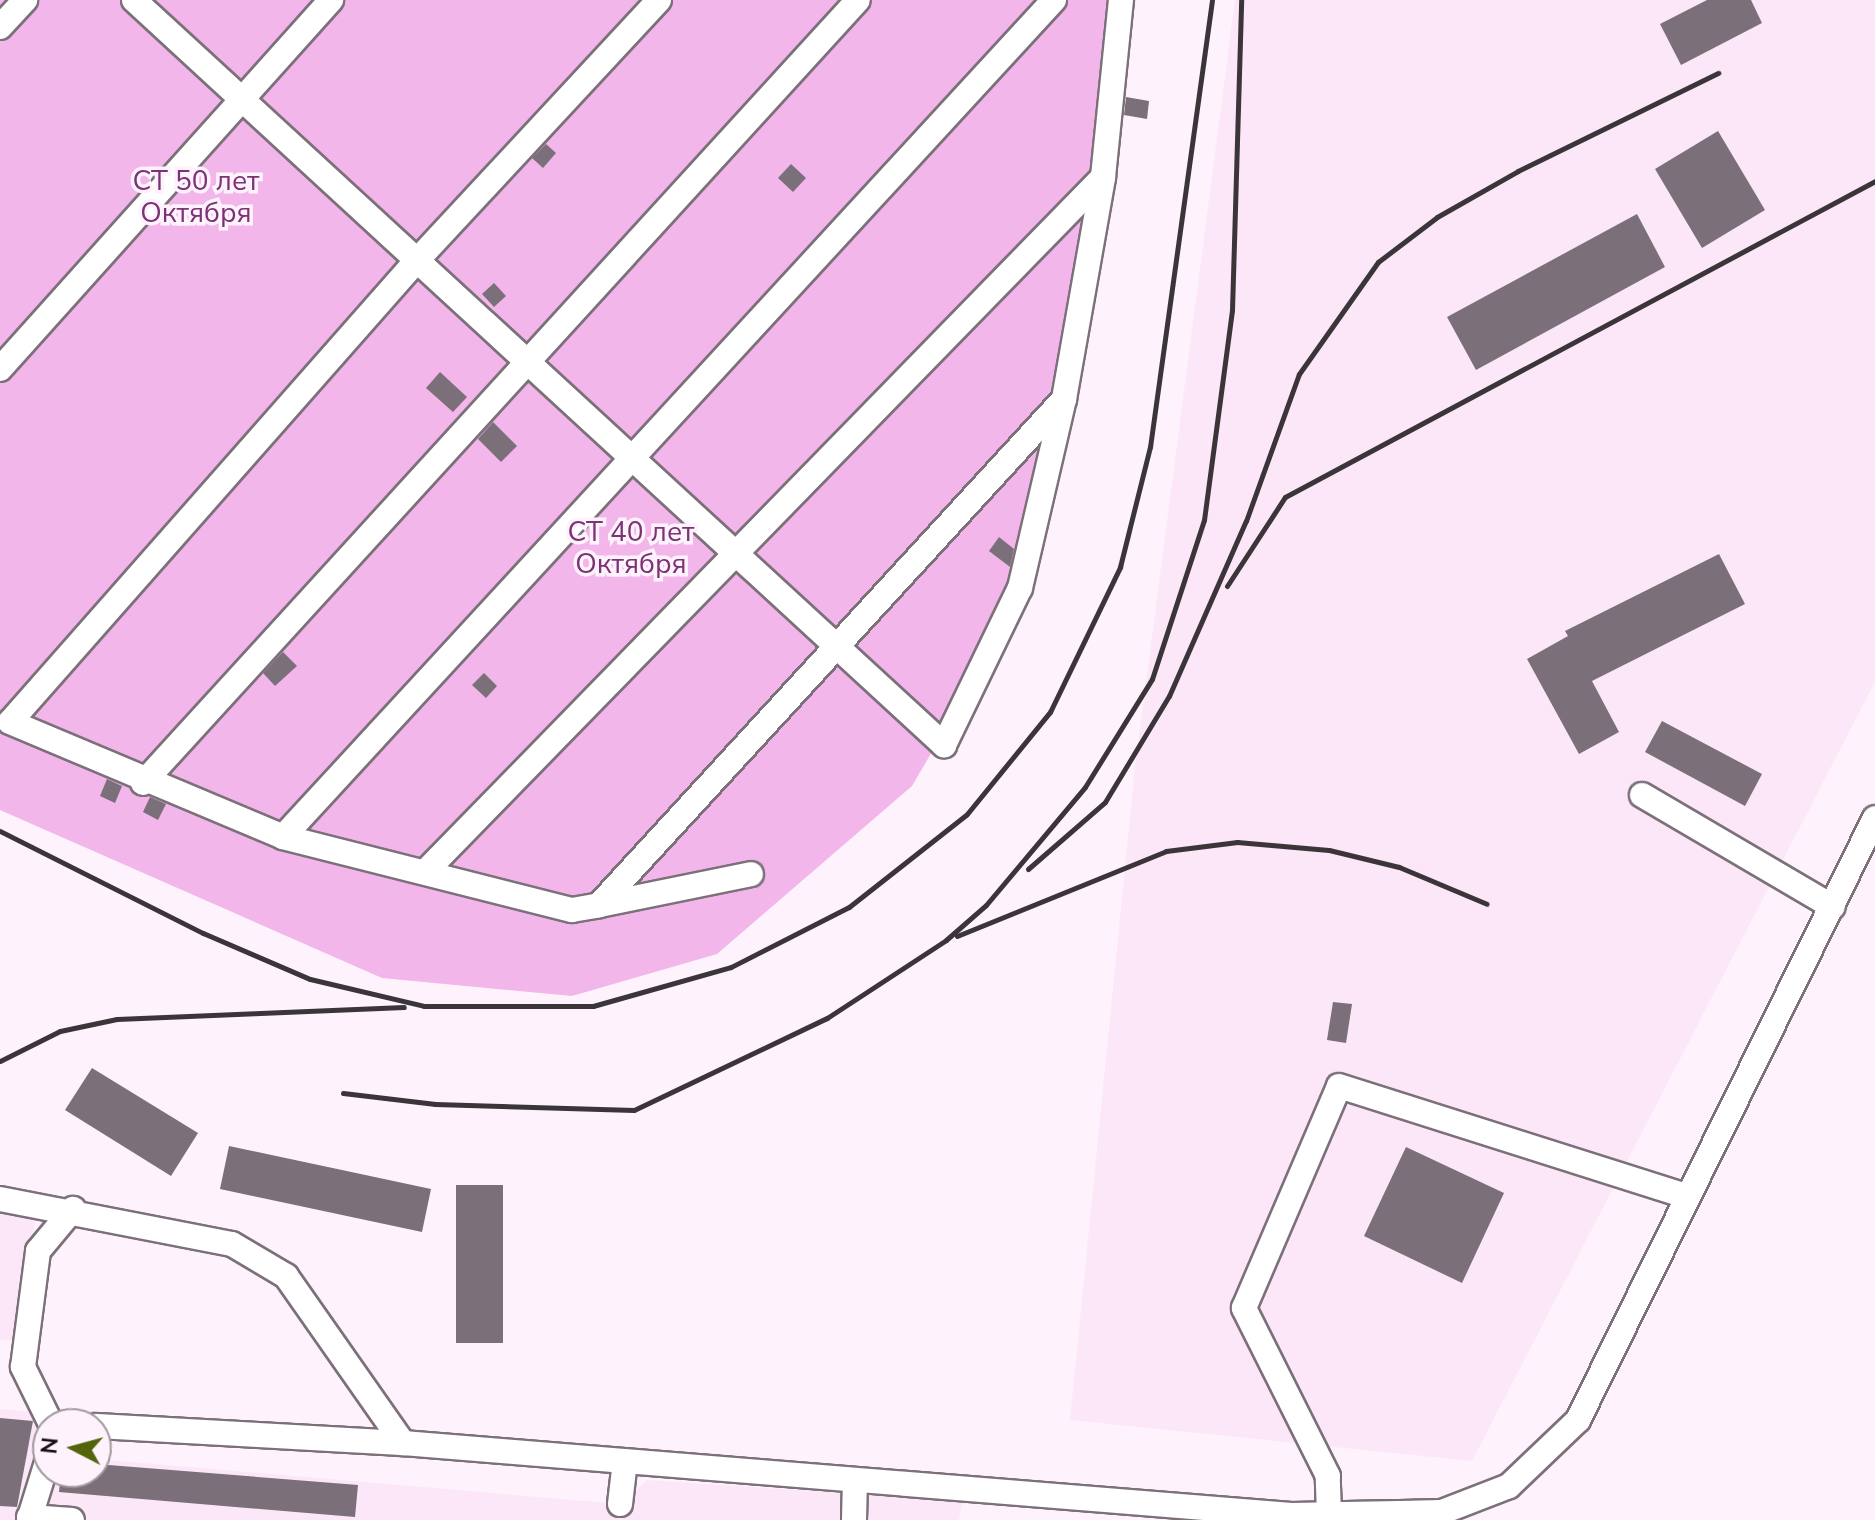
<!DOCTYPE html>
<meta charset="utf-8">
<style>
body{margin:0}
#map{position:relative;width:1875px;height:1520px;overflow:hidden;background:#fef3fc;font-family:"Nunito Sans",sans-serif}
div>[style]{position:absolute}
.built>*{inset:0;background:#fbe7f8}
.green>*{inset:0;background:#f2b6ea}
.building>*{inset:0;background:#7b6f79}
.roads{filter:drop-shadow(2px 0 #7c707a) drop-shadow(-2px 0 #7c707a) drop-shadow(0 2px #7c707a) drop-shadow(0 -2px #7c707a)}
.minor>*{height:24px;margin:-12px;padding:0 12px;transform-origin:12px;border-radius:12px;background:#fff}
.rail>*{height:5px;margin:-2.5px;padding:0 2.5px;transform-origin:2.5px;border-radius:2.5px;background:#3b353a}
span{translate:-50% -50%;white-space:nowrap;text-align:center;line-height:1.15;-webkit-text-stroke:7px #fef3fc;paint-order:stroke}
.park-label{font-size:28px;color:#7b3375}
.north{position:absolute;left:32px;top:1408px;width:80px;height:80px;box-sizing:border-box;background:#fef3fc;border:2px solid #a199a0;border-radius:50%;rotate:276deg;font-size:22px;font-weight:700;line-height:32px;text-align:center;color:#161115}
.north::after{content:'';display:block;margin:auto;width:28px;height:36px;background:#53640b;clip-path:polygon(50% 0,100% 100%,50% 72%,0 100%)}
</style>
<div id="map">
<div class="built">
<i style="clip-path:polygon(1235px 0,1875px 0,1875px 682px,1472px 1461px,1070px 1420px,1135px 767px)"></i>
<i style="clip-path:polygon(0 1212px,36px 1219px,13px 1341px,0 1340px)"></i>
<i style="clip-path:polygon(0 1409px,34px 1412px,48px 1472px,96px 1472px,96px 1459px,620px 1504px,647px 1480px,962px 1501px,959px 1520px,0 1520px)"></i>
</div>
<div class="green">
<i style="clip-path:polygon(0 0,1128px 0,1024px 594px,912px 786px,717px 954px,572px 996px,382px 978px,0 810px)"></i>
</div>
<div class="building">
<i style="clip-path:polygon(1707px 0,1751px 0,1762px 23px,1681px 65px,1660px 24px)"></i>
<i style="clip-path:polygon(1126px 97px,1149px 101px,1147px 119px,1124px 115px)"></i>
<i style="clip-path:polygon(1718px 131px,1765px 210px,1702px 248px,1655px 169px)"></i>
<i style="clip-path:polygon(546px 144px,556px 153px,543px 168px,532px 158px)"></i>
<i style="clip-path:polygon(791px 164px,806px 178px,793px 192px,778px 178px)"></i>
<i style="clip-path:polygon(1637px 214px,1665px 267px,1476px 370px,1447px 317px)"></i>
<i style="clip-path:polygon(494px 283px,506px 296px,494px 307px,482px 294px)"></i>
<i style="clip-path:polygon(440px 372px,467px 397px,453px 412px,426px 388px)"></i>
<i style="clip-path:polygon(493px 422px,517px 446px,501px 462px,478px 439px)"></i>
<i style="clip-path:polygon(999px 537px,1014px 549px,1010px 567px,989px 551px)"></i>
<i style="clip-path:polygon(1719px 554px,1745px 604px,1592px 681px,1619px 732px,1579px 754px,1527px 659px,1568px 636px,1565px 631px)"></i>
<i style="clip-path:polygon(283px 652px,297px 666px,275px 686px,263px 673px)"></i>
<i style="clip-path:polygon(484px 673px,497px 686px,486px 698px,472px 685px)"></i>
<i style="clip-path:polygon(1662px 721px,1762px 774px,1745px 806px,1645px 752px)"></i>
<i style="clip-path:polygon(107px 779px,122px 786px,115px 803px,100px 796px)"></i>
<i style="clip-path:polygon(150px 797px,166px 804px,158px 820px,143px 812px)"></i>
<i style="clip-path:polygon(1333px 1002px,1352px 1004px,1346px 1043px,1327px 1040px)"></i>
<i style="clip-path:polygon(92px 1068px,198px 1133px,171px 1176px,65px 1110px)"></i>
<i style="clip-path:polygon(229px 1146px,431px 1189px,422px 1232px,220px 1189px)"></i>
<i style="clip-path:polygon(1406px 1147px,1504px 1193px,1462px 1283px,1364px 1236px)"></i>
<i style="clip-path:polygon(456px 1185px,503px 1185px,503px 1343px,456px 1343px)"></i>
<i style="clip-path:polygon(0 1418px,33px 1421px,17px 1507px,0 1506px)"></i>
<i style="clip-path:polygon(96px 1464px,358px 1485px,355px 1517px,59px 1492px,61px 1472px,96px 1472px)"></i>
</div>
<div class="roads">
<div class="minor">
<i style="left:134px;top:0;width:1101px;rotate:42.61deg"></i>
<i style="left:944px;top:745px;width:174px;rotate:-64.2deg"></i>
<i style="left:1020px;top:588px;width:194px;rotate:-76.9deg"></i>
<i style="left:1064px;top:399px;width:225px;rotate:-80deg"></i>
<i style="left:1103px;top:177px;width:178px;rotate:-84.2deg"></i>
<i style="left:659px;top:0;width:354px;rotate:132.9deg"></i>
<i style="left:418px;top:259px;width:617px;rotate:131.39deg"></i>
<i style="left:10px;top:722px;width:296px;rotate:22.8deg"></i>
<i style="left:283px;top:837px;width:298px;rotate:14.2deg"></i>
<i style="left:572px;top:910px;width:27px;rotate:-10deg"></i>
<i style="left:599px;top:905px;width:687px;rotate:-47.42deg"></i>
<i style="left:0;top:27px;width:37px;rotate:-47deg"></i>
<i style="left:0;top:369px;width:496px;rotate:-48.1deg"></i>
<i style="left:143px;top:783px;width:1060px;rotate:-47.6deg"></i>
<i style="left:1642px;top:795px;width:221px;rotate:30.4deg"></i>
<i style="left:283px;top:837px;width:1138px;rotate:-47.35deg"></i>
<i style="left:427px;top:870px;width:968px;rotate:-45.71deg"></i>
<i style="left:599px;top:905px;width:155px;rotate:-11.5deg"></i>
<i style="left:0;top:1199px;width:236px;rotate:11deg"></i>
<i style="left:232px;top:1244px;width:63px;rotate:30.7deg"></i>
<i style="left:286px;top:1276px;width:204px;rotate:55deg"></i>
<i style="left:403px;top:1443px;width:891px;rotate:4.64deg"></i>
<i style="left:1291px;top:1515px;width:151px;rotate:-1.1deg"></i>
<i style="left:1442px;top:1512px;width:72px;rotate:-21.2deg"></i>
<i style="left:1509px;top:1486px;width:95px;rotate:-43.7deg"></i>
<i style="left:1578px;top:1420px;width:671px;rotate:-63.74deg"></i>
<i style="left:51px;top:1424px;width:64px;rotate:-116.2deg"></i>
<i style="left:23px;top:1367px;width:117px;rotate:-82.6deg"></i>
<i style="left:38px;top:1251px;width:55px;rotate:-50.2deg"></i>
<i style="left:96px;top:1426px;width:307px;rotate:3.2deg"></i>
<i style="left:620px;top:1504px;width:43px;rotate:-83.4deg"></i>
<i style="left:1329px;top:1514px;width:38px;rotate:-92deg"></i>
<i style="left:1328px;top:1476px;width:188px;rotate:-116.6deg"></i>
<i style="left:1244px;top:1308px;width:241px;rotate:-66.8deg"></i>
<i style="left:1339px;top:1086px;width:366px;rotate:17.6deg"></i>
<i style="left:29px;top:1517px;width:43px;rotate:4deg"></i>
<i style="left:29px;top:1520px;width:64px;rotate:-72.7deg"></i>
<i style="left:854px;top:1520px;width:40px;rotate:-88.6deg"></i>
</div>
</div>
<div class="rail">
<i style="left:1227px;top:586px;width:106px;rotate:-56.9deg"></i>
<i style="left:1285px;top:497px;width:669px;rotate:-28.17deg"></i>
<i style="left:0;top:831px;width:227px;rotate:26.7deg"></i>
<i style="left:203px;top:933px;width:116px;rotate:23.3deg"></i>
<i style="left:310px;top:979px;width:117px;rotate:13.3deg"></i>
<i style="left:424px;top:1006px;width:169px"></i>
<i style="left:593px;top:1006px;width:143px;rotate:-15.8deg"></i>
<i style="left:731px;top:967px;width:132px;rotate:-27deg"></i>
<i style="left:849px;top:907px;width:150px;rotate:-38.2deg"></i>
<i style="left:967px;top:814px;width:132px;rotate:-50.9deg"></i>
<i style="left:1050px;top:712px;width:161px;rotate:-64.2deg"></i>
<i style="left:1120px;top:567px;width:124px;rotate:-76deg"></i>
<i style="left:1150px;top:447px;width:451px;rotate:-82.1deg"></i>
<i style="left:1028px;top:869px;width:102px;rotate:-41deg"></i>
<i style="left:1105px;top:802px;width:124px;rotate:-58.9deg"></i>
<i style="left:1169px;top:696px;width:191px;rotate:-66.3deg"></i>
<i style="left:1246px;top:521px;width:156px;rotate:-70.2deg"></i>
<i style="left:1299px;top:374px;width:137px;rotate:-54.8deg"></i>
<i style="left:1378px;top:262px;width:74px;rotate:-37.3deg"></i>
<i style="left:1437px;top:217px;width:93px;rotate:-29.6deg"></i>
<i style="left:1518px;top:171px;width:223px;rotate:-26.1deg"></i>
<i style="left:957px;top:936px;width:226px;rotate:-22.1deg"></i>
<i style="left:1166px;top:851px;width:72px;rotate:-7.2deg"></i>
<i style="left:1237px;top:842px;width:92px;rotate:5deg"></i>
<i style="left:1329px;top:850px;width:72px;rotate:13.7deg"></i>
<i style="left:1399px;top:867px;width:95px;rotate:22.8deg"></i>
<i style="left:0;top:1061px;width:67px;rotate:-26.6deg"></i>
<i style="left:60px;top:1031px;width:58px;rotate:-11.9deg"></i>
<i style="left:117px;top:1019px;width:287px;rotate:-2.4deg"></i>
<i style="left:343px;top:1093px;width:93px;rotate:6.8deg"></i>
<i style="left:435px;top:1104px;width:199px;rotate:1.7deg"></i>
<i style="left:634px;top:1110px;width:214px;rotate:-25.5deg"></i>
<i style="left:827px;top:1018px;width:142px;rotate:-33.2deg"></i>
<i style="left:946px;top:940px;width:53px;rotate:-41.2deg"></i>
<i style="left:986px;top:905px;width:154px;rotate:-50deg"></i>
<i style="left:1085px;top:787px;width:127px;rotate:-58.2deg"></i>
<i style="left:1152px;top:679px;width:167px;rotate:-71.9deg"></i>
<i style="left:1204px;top:520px;width:212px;rotate:-82.4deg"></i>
<i style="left:1232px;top:310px;width:310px;rotate:-88.3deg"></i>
</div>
<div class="park-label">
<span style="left:196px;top:197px">СТ 50 лет<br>Октября</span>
<span style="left:631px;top:548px">СТ 40 лет<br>Октября</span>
</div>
<div class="north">N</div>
</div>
